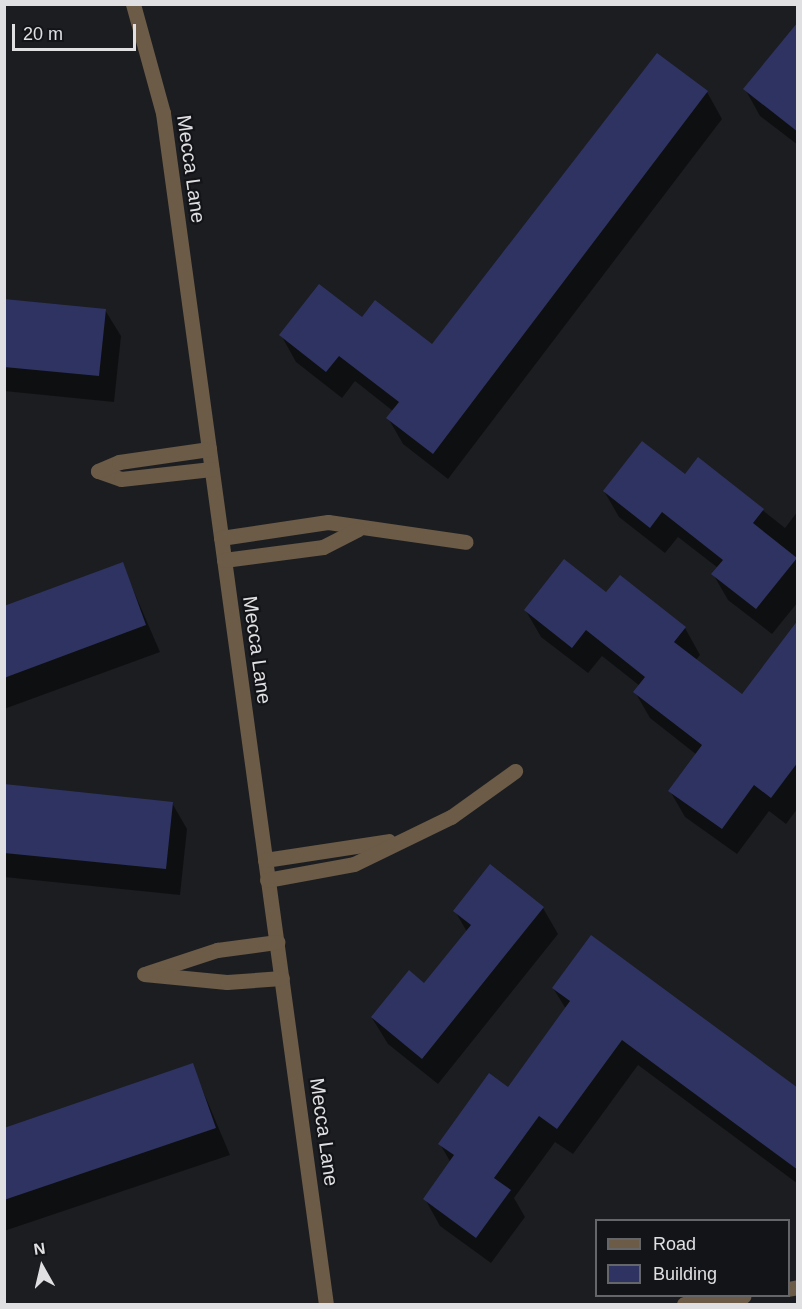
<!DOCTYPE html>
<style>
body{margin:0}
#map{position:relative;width:802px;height:1309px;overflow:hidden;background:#1c1d21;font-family:Helvetica,sans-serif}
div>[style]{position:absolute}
.shadow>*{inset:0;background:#0007}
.building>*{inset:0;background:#2e3362}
.minor>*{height:15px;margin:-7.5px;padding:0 7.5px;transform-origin:7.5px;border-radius:7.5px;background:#6b5b47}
span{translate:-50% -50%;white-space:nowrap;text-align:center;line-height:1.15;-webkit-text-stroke:4.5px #131417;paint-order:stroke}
.street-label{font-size:20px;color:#e0e0e3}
.frame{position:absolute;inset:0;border:6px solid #e0e0e3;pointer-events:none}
.legend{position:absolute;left:595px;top:1219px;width:195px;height:78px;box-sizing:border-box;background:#131417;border:2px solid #656669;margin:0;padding:8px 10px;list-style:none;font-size:18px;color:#e0e0e3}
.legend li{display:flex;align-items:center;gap:12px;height:30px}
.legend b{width:30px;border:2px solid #656669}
.north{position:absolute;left:12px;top:1237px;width:60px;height:60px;-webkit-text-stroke:4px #131417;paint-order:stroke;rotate:352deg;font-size:16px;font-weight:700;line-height:24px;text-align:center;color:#e0e0e3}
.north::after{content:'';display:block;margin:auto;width:21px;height:27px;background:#e0e0e3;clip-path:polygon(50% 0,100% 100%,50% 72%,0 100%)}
.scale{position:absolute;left:12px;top:24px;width:124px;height:27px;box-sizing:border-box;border:3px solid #e0e0e3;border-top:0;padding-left:8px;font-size:18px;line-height:21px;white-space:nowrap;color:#e0e0e3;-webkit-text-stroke:4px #131417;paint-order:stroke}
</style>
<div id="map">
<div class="shadow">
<i style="clip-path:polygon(798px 52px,798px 145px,760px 116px,745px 89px)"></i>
<i style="clip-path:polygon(707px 92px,722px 119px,448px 479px,403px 444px,388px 418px,393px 411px,355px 381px,342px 398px,296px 362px,281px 335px,362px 320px,432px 346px)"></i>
<i style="clip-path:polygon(4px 301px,105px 310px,121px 336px,114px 402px,4px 391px)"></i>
<i style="clip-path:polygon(698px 459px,785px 528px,798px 511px,798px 602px,772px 634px,728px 600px,713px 574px,718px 568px,678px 537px,665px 553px,619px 517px,604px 491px,685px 477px)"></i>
<i style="clip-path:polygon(122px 564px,160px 652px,4px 709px,4px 608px)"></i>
<i style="clip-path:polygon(620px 577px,685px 628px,700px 655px,696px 660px,742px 696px,798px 645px,798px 808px,786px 824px,769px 811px,737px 854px,685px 817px,670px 791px,697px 755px,650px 718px,635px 692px,640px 686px,602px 656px,588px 673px,541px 637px,526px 611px,607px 594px)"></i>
<i style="clip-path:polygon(4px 786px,172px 803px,187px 829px,180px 895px,4px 877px)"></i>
<i style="clip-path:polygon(543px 908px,558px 934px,438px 1084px,388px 1044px,372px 1018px,425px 985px,467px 932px,455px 911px)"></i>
<i style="clip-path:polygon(553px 988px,798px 1090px,798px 1184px,638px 1065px,573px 1154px,555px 1142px,514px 1198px,525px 1217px,491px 1263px,440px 1226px,425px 1199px,451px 1163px,440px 1144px,509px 1089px,566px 1009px)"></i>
<i style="clip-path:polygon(192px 1065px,230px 1155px,4px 1231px,4px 1129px)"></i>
</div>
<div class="building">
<i style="clip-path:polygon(798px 22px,798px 132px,743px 89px)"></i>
<i style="clip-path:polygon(657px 53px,708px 91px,433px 454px,386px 418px,399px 402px,339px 356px,326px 372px,279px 335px,319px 284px,362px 317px,375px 300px,432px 344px)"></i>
<i style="clip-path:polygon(4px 299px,106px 309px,99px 376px,4px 367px)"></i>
<i style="clip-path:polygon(642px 441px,685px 474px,698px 457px,764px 509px,753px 523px,797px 558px,756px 609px,711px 574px,723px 560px,662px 512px,650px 528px,603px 491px)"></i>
<i style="clip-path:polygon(564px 559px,606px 592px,620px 575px,686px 627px,674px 642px,742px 694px,798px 620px,798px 762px,771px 798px,754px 785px,722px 829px,668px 791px,702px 745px,633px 692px,645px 677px,586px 630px,572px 648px,524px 610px)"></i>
<i style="clip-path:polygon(123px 562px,146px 625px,4px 678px,4px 606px)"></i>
<i style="clip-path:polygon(4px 784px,173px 802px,166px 869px,4px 853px)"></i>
<i style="clip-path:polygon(490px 864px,544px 907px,422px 1059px,371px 1017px,409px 970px,424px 983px,471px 925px,453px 911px)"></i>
<i style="clip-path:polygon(591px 935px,798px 1088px,798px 1170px,622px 1040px,557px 1129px,539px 1116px,494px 1178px,511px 1190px,476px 1238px,423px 1199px,454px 1155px,438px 1144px,489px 1073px,508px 1087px,570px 1001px,552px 988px)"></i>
<i style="clip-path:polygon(193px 1063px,216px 1128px,4px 1200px,4px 1128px)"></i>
</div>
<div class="minor">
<i style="left:133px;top:4px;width:113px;rotate:74.6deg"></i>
<i style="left:163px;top:113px;width:1202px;rotate:82.21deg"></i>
<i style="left:98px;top:471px;width:24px;rotate:19deg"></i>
<i style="left:121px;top:479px;width:91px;rotate:-6.3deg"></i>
<i style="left:98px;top:471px;width:23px;rotate:-23deg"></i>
<i style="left:119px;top:462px;width:91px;rotate:-8.2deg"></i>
<i style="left:221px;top:538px;width:108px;rotate:-8.5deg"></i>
<i style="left:328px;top:522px;width:139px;rotate:8.2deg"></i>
<i style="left:224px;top:560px;width:100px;rotate:-7.5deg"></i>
<i style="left:323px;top:547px;width:39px;rotate:-27deg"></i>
<i style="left:265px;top:860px;width:125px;rotate:-8.7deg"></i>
<i style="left:267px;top:880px;width:88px;rotate:-10.4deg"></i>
<i style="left:354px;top:864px;width:108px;rotate:-25.9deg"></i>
<i style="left:451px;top:817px;width:79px;rotate:-35.7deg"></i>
<i style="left:147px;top:973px;width:74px;rotate:-18.2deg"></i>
<i style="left:217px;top:950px;width:61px;rotate:-7.6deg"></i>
<i style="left:144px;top:974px;width:83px;rotate:5.5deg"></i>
<i style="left:227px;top:982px;width:55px;rotate:-4.2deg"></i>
<i style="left:788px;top:1289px;width:10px;rotate:-11deg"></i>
<i style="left:684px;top:1304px;width:60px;rotate:-7.7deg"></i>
</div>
<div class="street-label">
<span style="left:191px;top:169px;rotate:82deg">Mecca Lane</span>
<span style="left:257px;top:650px;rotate:82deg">Mecca Lane</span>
<span style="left:324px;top:1132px;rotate:82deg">Mecca Lane</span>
</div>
<div class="frame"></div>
<ul class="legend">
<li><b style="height:8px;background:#6b5b47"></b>Road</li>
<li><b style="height:16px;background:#2e3362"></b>Building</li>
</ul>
<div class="north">N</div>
<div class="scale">20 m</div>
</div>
